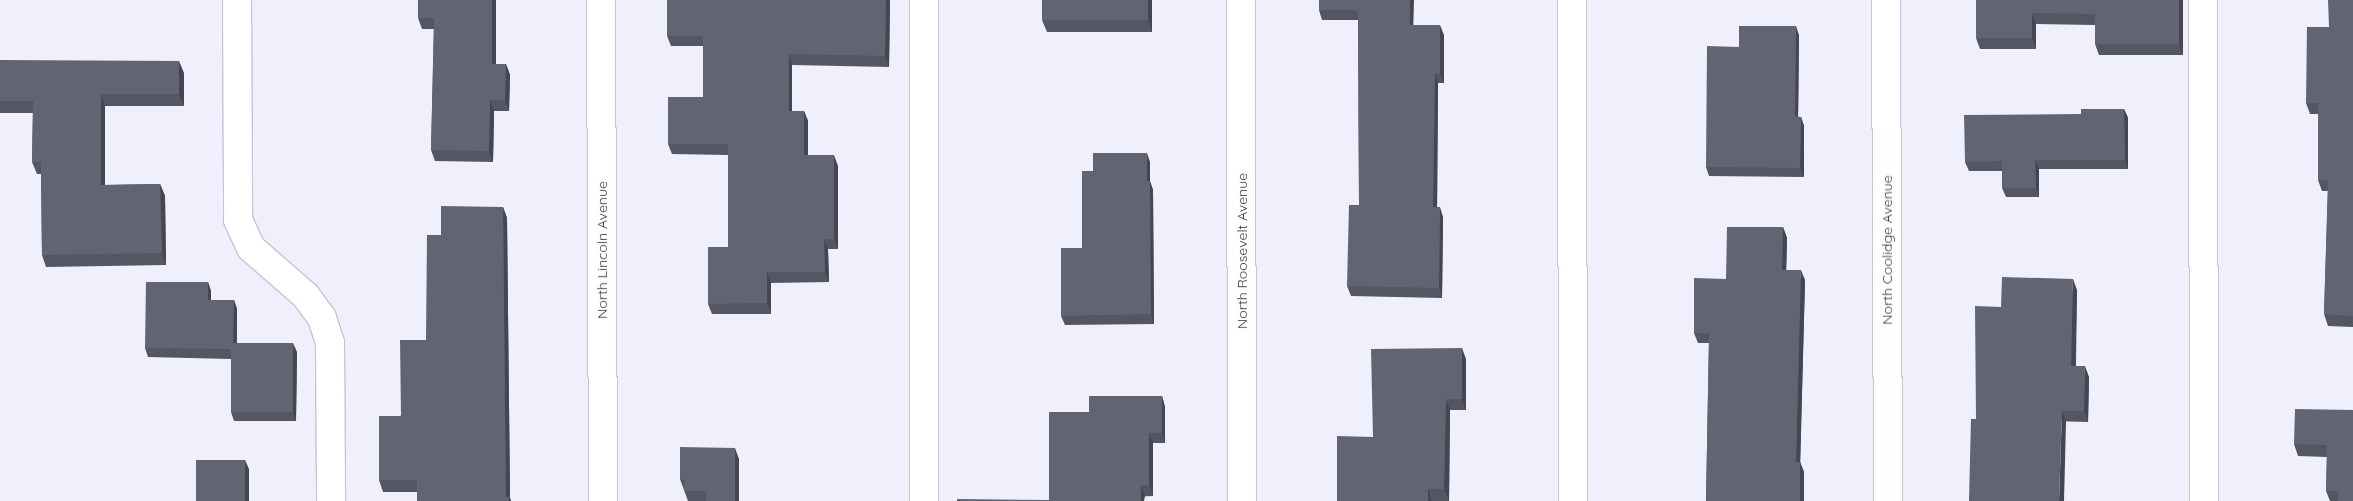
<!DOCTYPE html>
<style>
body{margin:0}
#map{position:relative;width:2353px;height:501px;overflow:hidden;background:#eff0fc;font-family:Quicksand,sans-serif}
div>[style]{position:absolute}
.roads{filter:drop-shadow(1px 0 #c3c5d8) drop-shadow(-1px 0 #c3c5d8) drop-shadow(0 1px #c3c5d8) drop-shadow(0 -1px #c3c5d8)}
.minor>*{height:28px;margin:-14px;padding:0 14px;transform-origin:14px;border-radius:14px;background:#fff}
.wall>*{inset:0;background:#545664}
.shaded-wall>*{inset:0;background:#454651}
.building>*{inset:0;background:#626474}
span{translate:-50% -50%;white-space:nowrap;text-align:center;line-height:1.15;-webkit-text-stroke:5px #fefefe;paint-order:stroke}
.street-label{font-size:14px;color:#35363e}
</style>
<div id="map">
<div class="roads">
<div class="minor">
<i style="left:237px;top:0;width:220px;rotate:89.7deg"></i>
<i style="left:238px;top:220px;width:31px;rotate:65deg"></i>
<i style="left:251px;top:248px;width:73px;rotate:41.1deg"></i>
<i style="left:306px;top:296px;width:27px;rotate:54deg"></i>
<i style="left:322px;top:318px;width:26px;rotate:72deg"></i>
<i style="left:330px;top:343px;width:158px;rotate:89.6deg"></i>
<i style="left:601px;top:0;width:501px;rotate:89.77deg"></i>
<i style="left:924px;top:0;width:501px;rotate:90deg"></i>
<i style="left:1241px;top:0;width:501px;rotate:89.89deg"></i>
<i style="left:1572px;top:0;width:501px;rotate:89.89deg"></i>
<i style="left:1886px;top:0;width:501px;rotate:89.77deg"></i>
<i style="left:2203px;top:0;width:501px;rotate:89.89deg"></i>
</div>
</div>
<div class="wall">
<i style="clip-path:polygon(418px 0,496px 0,496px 64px,506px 64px,510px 75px,509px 111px,494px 111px,493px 162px,435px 161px,431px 150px,434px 29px,422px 29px,418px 18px)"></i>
<i style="clip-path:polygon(667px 0,890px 0,889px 67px,792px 65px,792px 111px,804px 111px,808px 121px,808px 155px,838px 166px,838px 249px,828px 249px,829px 282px,771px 283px,771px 314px,712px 314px,708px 304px,728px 247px,728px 155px,672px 154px,668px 144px,703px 97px,703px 46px,671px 46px,667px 36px)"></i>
<i style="clip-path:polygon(1152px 0,1152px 32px,1047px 32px,1042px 20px)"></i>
<i style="clip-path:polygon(1319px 0,1413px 25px,1444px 35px,1444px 83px,1438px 83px,1437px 207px,1443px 217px,1442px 298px,1351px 296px,1347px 286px,1359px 205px,1358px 20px,1322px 20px,1319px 10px)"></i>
<i style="clip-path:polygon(1976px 0,2183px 0,2183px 55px,2099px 55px,2095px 44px,2095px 25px,2036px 24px,2036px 49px,1980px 49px,1976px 38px)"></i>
<i style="clip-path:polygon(2353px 0,2353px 327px,2328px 326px,2324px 314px,2328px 191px,2322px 191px,2318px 180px,2318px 114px,2310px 114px,2306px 103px,2329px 27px)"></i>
<i style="clip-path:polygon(1799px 35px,1798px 117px,1801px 117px,1804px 126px,1804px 177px,1709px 176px,1706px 167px,1739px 47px)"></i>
<i style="clip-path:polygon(0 60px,184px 73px,184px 106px,105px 106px,105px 185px,160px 184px,165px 196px,166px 265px,46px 267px,42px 255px,41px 174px,37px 174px,32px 162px,33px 113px,0 113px)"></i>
<i style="clip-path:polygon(2124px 109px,2128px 118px,2128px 169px,2039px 169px,2039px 197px,2006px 197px,2002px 188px,2002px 171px,1969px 171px,1965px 162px,2081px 114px)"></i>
<i style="clip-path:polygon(1150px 162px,1150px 181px,1153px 190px,1154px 324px,1065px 325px,1061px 316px,1082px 248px,1093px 171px)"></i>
<i style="clip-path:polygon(503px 207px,507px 218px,510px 498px,511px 501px,417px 501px,417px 492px,383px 492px,379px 480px,426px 340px,441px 235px)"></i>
<i style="clip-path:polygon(1783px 227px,1787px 238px,1786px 270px,1805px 280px,1800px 462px,1804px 472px,1804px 501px,1706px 501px,1709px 343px,1698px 343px,1694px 333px,1726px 279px)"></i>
<i style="clip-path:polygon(208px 282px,211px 291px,211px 300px,234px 300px,237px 309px,237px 343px,297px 352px,296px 421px,234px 421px,231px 412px,231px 359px,148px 357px,145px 348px)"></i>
<i style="clip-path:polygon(2077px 290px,2076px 366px,2089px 377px,2088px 422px,1976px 419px,2001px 307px)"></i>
<i style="clip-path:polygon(1466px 359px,1466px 410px,1450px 410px,1449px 501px,1337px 501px,1373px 437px)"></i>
<i style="clip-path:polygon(1162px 396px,1165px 407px,1165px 443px,1153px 443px,1153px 496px,1049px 500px,1089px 412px)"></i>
<i style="clip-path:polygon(2353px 410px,2353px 501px,2330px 501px,2326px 491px,2327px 457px,2298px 456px,2294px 444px)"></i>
<i style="clip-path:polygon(739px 459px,739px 501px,688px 501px,680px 479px)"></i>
</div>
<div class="shaded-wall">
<i style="clip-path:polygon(492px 0,496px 0,496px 75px,492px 64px)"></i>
<i style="clip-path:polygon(886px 0,890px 0,889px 67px,885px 56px)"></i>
<i style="clip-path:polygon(1148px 0,1152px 0,1152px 32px,1148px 20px)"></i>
<i style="clip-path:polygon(1410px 0,1414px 0,1413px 35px,1410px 25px)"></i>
<i style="clip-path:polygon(2179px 0,2183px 0,2183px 55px,2179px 44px)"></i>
<i style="clip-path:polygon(2032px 13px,2036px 24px,2036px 49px,2032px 38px)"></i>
<i style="clip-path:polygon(1440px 25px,1444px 35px,1444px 83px,1440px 73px)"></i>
<i style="clip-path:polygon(1796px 26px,1799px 35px,1798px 126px,1795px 116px)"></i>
<i style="clip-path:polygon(789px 54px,792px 65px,792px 121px,789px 111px)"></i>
<i style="clip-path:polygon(179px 61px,184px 73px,184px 106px,179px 94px)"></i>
<i style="clip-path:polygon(506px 64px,510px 75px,509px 111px,505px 100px)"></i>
<i style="clip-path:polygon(1435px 73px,1438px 83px,1437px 217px,1433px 207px)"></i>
<i style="clip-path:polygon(101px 94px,105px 106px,105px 197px,101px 185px)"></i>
<i style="clip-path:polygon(490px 100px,494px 111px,493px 162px,489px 151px)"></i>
<i style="clip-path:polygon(2124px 109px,2128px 118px,2128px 169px,2125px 160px)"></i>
<i style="clip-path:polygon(804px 111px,808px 121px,808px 166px,804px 155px)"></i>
<i style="clip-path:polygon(1801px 117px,1804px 126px,1804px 177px,1800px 168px)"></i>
<i style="clip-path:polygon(1147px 153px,1150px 162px,1150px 181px,1153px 190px,1154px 324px,1151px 314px,1147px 181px)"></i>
<i style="clip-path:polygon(834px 155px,838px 166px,838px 249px,834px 239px)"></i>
<i style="clip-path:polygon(2035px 160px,2039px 169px,2039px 197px,2036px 188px)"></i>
<i style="clip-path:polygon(160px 184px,165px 196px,166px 265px,162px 253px)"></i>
<i style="clip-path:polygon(503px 207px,507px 218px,510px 498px,511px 501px,507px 501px,506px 497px)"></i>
<i style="clip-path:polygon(1440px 207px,1443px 217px,1442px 298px,1439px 288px)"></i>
<i style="clip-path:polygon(1783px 227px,1787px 238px,1786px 280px,1782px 270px)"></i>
<i style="clip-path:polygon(824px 239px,828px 249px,829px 282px,825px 272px)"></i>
<i style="clip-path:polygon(1801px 270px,1805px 280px,1800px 472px,1796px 462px)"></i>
<i style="clip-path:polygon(767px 272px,771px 283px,771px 314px,767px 303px)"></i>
<i style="clip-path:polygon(2073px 279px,2077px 290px,2075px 376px,2071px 366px)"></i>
<i style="clip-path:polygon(208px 282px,211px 291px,211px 309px,208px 300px)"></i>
<i style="clip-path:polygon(234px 300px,237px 309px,237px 352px,233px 343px)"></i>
<i style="clip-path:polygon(293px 343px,297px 352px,296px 421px,293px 412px)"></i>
<i style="clip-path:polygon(1462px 348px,1466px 359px,1466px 410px,1462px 399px)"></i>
<i style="clip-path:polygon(2085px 366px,2089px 377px,2088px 422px,2084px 411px)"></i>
<i style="clip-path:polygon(1162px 396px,1165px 407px,1165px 443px,1162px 433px)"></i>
<i style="clip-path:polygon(1446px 399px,1450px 410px,1449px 501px,1444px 489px)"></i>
<i style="clip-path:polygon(2062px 411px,2066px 422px,2064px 501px,2059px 501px)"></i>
<i style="clip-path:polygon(1149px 433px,1153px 443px,1153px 496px,1149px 485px)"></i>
<i style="clip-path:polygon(735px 448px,739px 459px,739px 501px,735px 501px)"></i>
<i style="clip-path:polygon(245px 460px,249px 469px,249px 501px,245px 501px)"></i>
<i style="clip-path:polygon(1800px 462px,1804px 472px,1804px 501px,1800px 501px)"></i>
<i style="clip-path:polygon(1141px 485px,1145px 496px,1144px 501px,1141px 501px)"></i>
<i style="clip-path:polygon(1428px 489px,1432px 501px,1428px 501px)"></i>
</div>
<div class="building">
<i style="clip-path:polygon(418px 0,492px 0,492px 64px,506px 64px,505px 100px,490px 100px,489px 151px,431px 150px,434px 18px,418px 18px)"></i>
<i style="clip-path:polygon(667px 0,886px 0,885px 56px,789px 54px,789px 111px,804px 111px,804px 155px,834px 155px,834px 239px,824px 239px,825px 272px,767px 272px,767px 303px,708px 304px,708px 247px,728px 247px,728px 144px,668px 144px,668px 97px,703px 97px,703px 36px,667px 36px)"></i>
<i style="clip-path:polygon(1042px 0,1148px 0,1148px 20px,1042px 20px)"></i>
<i style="clip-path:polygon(1319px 0,1410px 0,1410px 25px,1440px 25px,1440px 73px,1435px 73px,1433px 207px,1440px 207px,1439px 288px,1347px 286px,1349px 205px,1359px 205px,1358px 10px,1319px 10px)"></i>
<i style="clip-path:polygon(1976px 0,2179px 0,2179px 44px,2095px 44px,2095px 14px,2032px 13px,2032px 38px,1976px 38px)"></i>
<i style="clip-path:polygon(2328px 0,2353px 0,2353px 316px,2324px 314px,2328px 180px,2318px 180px,2318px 103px,2306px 103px,2307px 27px,2329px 27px)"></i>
<i style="clip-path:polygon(1739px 26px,1796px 26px,1795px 116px,1801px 117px,1800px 168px,1706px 167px,1707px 46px,1739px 47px)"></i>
<i style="clip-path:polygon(0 60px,179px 61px,179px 94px,101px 94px,101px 185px,160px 184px,162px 253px,42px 255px,41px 162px,32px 162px,33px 101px,0 101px)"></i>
<i style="clip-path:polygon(2081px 109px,2124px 109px,2125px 160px,2035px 160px,2036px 188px,2002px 188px,2002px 161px,1965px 162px,1964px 115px,2081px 114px)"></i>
<i style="clip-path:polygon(1093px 153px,1147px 153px,1147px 181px,1150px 181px,1151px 314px,1061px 316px,1061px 248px,1082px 248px,1082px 171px,1093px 171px)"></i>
<i style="clip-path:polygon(441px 206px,503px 207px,506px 497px,509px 497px,509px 501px,417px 501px,417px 480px,379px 480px,379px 416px,401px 416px,400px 340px,426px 340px,427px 235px,441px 235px)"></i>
<i style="clip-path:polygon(1727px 227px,1783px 227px,1782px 270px,1801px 270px,1796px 462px,1800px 462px,1800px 501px,1706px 501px,1709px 333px,1694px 333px,1694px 278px,1726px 279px)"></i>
<i style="clip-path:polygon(2002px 277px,2073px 279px,2071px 366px,2085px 366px,2084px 411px,2062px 411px,2059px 501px,1969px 501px,1971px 419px,1976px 419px,1975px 306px,2001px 307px)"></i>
<i style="clip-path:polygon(146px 282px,208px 282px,208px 300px,234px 300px,233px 343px,293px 343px,293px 412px,231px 412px,231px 349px,145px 348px)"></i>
<i style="clip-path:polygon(1462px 348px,1462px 399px,1446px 399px,1444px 489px,1428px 489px,1428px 501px,1337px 501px,1337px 436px,1373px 437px,1371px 349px)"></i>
<i style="clip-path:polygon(1089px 396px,1162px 396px,1162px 433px,1149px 433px,1149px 485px,1141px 485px,1141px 501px,957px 501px,957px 499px,1049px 500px,1049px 412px,1089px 412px)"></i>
<i style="clip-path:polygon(2295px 409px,2353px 410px,2353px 501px,2338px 501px,2338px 491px,2326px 491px,2327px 445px,2294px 444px)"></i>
<i style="clip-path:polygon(680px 447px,735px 448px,735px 501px,706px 501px,706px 491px,684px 491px,684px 479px,680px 479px)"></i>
<i style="clip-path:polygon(196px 460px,245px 460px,245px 501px,196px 501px)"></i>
</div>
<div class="street-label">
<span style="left:602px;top:250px;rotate:-90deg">North Lincoln Avenue</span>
<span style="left:1887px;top:250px;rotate:-90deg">North Coolidge Avenue</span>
<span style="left:1242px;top:251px;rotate:-90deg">North Roosevelt Avenue</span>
</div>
</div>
